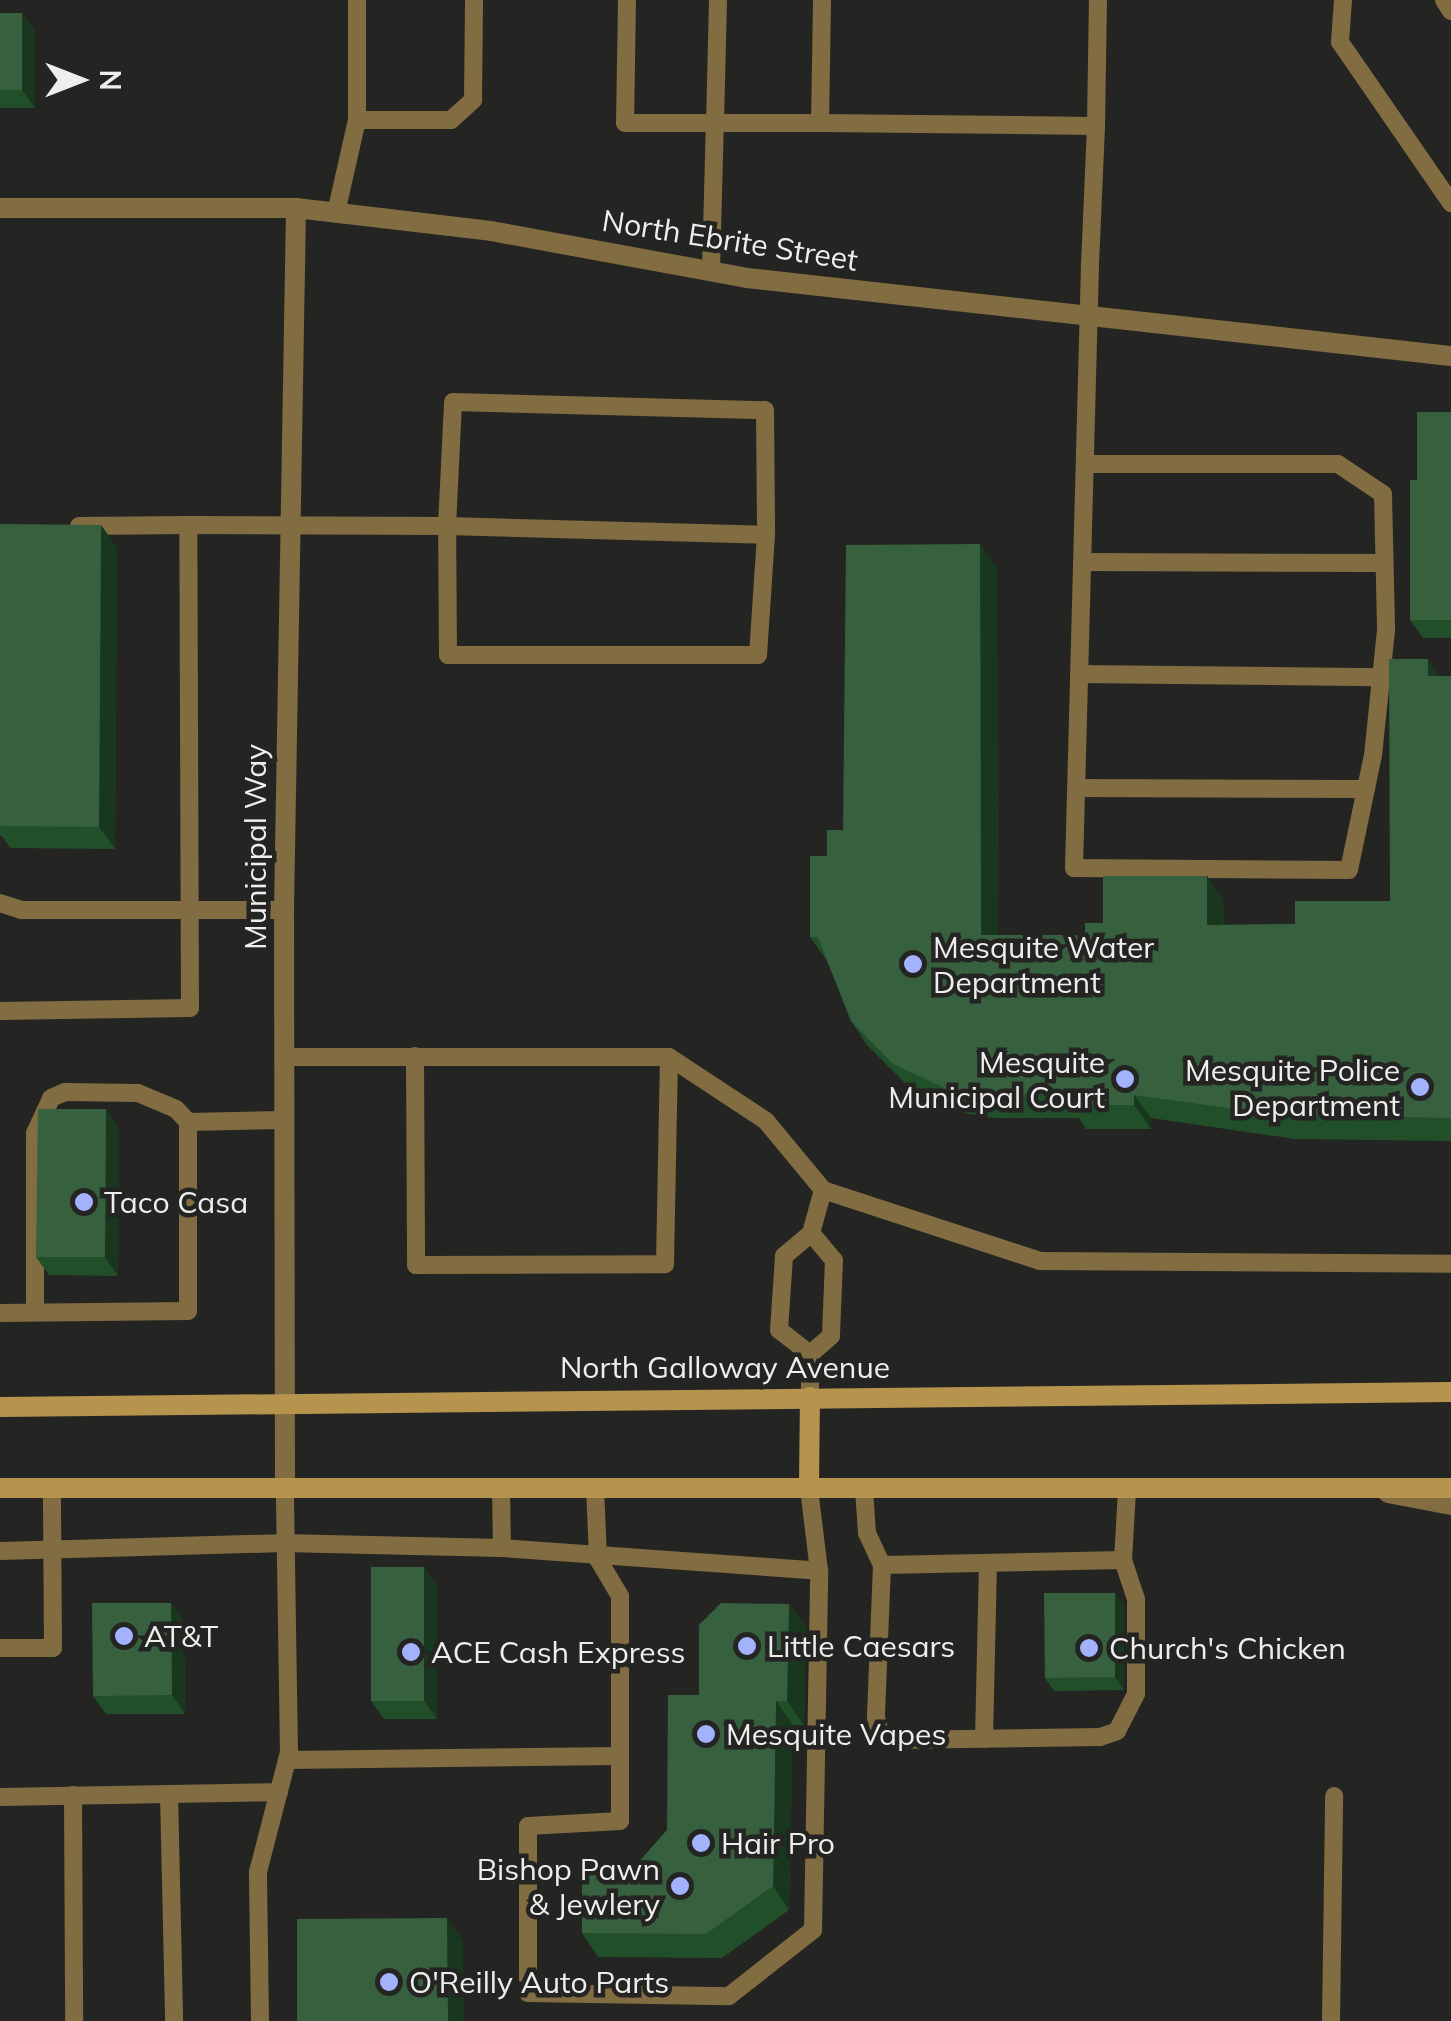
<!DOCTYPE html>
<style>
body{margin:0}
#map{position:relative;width:1451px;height:2021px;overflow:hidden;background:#242522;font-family:Mulish,sans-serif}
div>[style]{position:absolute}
.lane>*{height:18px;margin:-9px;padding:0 9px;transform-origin:9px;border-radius:9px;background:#826c41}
.street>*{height:20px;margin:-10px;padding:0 10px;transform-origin:10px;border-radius:10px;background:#826c41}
.secondary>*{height:20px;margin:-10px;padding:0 10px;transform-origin:10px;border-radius:10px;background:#b7944d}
.wall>*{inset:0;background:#214f2a}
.shaded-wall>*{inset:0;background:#19371e}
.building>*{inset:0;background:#37603f}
.dots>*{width:28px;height:28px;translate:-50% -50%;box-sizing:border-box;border:5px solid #242522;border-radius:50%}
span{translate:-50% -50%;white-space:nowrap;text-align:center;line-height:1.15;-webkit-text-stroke:9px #242522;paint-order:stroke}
.street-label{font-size:30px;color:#eeeeed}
.poi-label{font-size:30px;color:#eeeeed}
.left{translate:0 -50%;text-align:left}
.right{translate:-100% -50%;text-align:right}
.north{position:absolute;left:30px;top:30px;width:100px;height:100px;-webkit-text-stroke:8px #242522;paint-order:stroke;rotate:90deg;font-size:28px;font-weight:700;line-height:40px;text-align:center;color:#eeeeed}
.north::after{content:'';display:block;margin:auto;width:35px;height:45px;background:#eeeeed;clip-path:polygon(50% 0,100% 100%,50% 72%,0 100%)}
</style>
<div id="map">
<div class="lane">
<i style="left:627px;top:0;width:123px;rotate:90.9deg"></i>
<i style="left:625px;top:123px;width:90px"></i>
<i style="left:715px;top:123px;width:123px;rotate:-88.6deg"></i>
<i style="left:822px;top:0;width:123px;rotate:90.9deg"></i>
<i style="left:820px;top:123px;width:276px;rotate:0.6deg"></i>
<i style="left:1343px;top:0;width:42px;rotate:94.1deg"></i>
<i style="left:1340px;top:42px;width:196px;rotate:55.4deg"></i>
<i style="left:1444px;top:0;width:13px;rotate:58deg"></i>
<i style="left:357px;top:120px;width:94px"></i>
<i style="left:451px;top:120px;width:30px;rotate:-42deg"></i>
<i style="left:473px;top:100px;width:100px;rotate:-89.4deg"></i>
<i style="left:336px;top:213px;width:95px;rotate:-77.3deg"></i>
<i style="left:357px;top:120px;width:120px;rotate:-90deg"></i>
<i style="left:711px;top:271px;width:148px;rotate:-88.5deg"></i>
<i style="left:715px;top:123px;width:105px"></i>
<i style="left:1085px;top:464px;width:253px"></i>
<i style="left:1338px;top:464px;width:54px;rotate:33.7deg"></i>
<i style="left:1383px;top:494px;width:136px;rotate:88.7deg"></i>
<i style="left:1386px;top:630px;width:126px;rotate:95.9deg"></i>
<i style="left:1373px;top:755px;width:117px;rotate:101.8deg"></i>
<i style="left:1349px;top:870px;width:275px;rotate:-179.6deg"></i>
<i style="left:1074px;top:868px;width:604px;rotate:-88.48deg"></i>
<i style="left:1090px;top:264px;width:138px;rotate:-87.5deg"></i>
<i style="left:1096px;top:126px;width:126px;rotate:-89.1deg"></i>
<i style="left:79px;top:526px;width:109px;rotate:-0.5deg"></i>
<i style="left:1082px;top:562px;width:302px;rotate:0.2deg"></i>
<i style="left:1079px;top:674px;width:302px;rotate:0.6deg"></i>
<i style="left:1077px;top:788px;width:289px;rotate:0.2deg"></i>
<i style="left:0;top:903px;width:23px;rotate:18deg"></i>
<i style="left:22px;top:910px;width:262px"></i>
<i style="left:0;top:1011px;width:190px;rotate:-0.9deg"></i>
<i style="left:190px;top:1008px;width:483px;rotate:-90.2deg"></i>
<i style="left:188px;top:525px;width:259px;rotate:0.2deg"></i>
<i style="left:447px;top:526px;width:124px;rotate:-87.2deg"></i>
<i style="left:453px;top:402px;width:312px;rotate:1.5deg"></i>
<i style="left:765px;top:410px;width:125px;rotate:89.5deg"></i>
<i style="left:766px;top:535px;width:120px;rotate:93.8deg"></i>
<i style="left:758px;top:655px;width:310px;rotate:180deg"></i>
<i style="left:448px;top:655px;width:129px;rotate:-90.4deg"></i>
<i style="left:447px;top:526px;width:319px;rotate:1.6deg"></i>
<i style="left:415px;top:1056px;width:209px;rotate:89.7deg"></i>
<i style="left:416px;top:1265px;width:249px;rotate:-0.2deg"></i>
<i style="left:665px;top:1264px;width:207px;rotate:-88.9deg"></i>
<i style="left:285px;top:1057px;width:384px"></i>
<i style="left:669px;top:1057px;width:116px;rotate:33.4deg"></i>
<i style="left:766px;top:1121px;width:89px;rotate:50.4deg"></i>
<i style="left:823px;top:1190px;width:228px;rotate:18.1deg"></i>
<i style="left:1040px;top:1261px;width:411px;rotate:0.4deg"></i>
<i style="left:811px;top:1233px;width:35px;rotate:50deg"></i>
<i style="left:834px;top:1260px;width:76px;rotate:92.3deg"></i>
<i style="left:831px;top:1336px;width:28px;rotate:139deg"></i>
<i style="left:810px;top:1354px;width:39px;rotate:-142deg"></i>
<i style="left:779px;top:1330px;width:74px;rotate:-86.1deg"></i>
<i style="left:784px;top:1256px;width:35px;rotate:-40deg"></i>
<i style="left:811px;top:1233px;width:45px;rotate:-74.4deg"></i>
<i style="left:35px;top:1312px;width:179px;rotate:-90deg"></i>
<i style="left:35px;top:1133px;width:38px;rotate:-65deg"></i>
<i style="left:51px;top:1098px;width:15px;rotate:-23deg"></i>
<i style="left:65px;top:1092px;width:73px;rotate:0.8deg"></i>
<i style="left:138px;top:1093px;width:41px;rotate:22.8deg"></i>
<i style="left:176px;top:1109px;width:18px;rotate:47deg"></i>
<i style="left:0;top:1313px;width:188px;rotate:-0.6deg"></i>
<i style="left:188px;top:1311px;width:189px;rotate:-90deg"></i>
<i style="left:188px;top:1122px;width:96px;rotate:-1.2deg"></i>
<i style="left:810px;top:1354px;width:43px;rotate:90deg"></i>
<i style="left:501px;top:1487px;width:61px;rotate:89.1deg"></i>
<i style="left:595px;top:1487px;width:72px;rotate:87.6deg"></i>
<i style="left:598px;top:1559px;width:43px;rotate:59.3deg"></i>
<i style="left:620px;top:1596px;width:225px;rotate:90deg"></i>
<i style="left:620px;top:1821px;width:92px;rotate:176.9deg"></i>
<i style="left:528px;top:1826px;width:167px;rotate:90deg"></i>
<i style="left:528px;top:1993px;width:201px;rotate:0.9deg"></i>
<i style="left:729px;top:1996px;width:107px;rotate:-38.2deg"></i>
<i style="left:813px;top:1930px;width:359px;rotate:-89deg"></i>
<i style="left:864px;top:1489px;width:44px;rotate:86.1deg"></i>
<i style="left:867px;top:1533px;width:35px;rotate:65deg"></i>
<i style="left:882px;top:1565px;width:152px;rotate:92.3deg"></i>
<i style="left:876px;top:1717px;width:16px;rotate:76deg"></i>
<i style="left:880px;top:1733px;width:14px;rotate:30deg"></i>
<i style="left:892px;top:1740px;width:208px;rotate:-0.8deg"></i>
<i style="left:1100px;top:1737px;width:18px;rotate:-19deg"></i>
<i style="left:1117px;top:1731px;width:42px;rotate:-62.8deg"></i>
<i style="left:1136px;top:1694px;width:95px;rotate:-90deg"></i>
<i style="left:1136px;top:1599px;width:41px;rotate:-108.4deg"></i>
<i style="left:1123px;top:1560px;width:70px;rotate:-86.7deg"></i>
<i style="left:0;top:1551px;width:282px;rotate:-1.6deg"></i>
<i style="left:282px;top:1543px;width:220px;rotate:1.3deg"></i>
<i style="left:502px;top:1548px;width:318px;rotate:4.1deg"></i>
<i style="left:819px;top:1571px;width:84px;rotate:-96.9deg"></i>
<i style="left:882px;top:1565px;width:241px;rotate:-1.2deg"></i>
<i style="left:0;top:1648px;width:53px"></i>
<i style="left:53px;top:1648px;width:161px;rotate:-90.4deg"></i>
<i style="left:984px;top:1739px;width:174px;rotate:-88.7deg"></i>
<i style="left:287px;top:1760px;width:333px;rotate:-0.7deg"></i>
<i style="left:169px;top:1794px;width:227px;rotate:88.7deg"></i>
<i style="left:73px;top:1795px;width:226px;rotate:89.7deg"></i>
<i style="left:0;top:1797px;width:279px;rotate:-1deg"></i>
<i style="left:260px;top:2021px;width:149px;rotate:-90.8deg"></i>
<i style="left:258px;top:1872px;width:124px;rotate:-75.5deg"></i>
<i style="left:289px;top:1752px;width:266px;rotate:-90.9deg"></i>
<i style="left:1331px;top:2021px;width:225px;rotate:-89.2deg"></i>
</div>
<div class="street">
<i style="left:0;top:208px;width:296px"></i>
<i style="left:296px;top:208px;width:196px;rotate:6.7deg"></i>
<i style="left:491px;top:231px;width:260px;rotate:10.4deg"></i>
<i style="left:747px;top:278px;width:708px;rotate:6.32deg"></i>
<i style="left:285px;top:1486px;width:576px;rotate:-90.1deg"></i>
<i style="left:284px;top:910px;width:702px;rotate:-89.02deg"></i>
<i style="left:1388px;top:1493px;width:64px;rotate:10.8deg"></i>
</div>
<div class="secondary">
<i style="left:0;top:1407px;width:1451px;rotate:-0.59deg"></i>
<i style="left:0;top:1488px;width:1451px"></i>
<i style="left:809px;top:1488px;width:91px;rotate:-89.4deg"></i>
</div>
<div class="wall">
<i style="clip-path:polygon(0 13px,22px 13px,35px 31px,35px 108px,0 108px)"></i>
<i style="clip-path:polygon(1451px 412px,1451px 638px,1423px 638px,1410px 620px)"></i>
<i style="clip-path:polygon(0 524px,117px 547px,115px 849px,10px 848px,2px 836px,0 836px)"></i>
<i style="clip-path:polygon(980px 544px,997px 568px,998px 935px,1085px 935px,1103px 923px,1207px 876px,1223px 900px,1224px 925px,1295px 924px,1390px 901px,1440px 676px,1451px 676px,1451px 1141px,1295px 1139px,1151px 1118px,1151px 1129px,1086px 1129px,1079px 1118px,993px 1118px,964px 1113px,910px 1088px,867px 1045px,851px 1021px,827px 961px,810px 937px,827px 856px,843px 830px)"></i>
<i style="clip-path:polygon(106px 1109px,119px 1128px,118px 1276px,49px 1275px,36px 1257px)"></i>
<i style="clip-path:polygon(437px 1586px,437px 1719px,384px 1719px,371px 1701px)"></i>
<i style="clip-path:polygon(171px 1603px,184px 1622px,185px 1714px,106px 1714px,93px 1696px)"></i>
<i style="clip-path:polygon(789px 1604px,806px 1627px,804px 1725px,793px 1725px,789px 1910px,722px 1958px,598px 1957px,582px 1933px,637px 1864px,667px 1830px,699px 1695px)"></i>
<i style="clip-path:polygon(1124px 1605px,1124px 1690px,1054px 1691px,1045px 1678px)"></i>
</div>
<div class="shaded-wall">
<i style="clip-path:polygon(22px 13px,35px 31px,35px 108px,22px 90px)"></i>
<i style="clip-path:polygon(101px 525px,117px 547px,115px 849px,99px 827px)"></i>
<i style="clip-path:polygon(980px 544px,997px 568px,998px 959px,981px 935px)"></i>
<i style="clip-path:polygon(1428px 659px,1444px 683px,1428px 676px)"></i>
<i style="clip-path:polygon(1207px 876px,1223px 900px,1224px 949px,1207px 925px)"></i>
<i style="clip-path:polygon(1134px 1095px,1151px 1118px,1151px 1129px,1134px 1105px)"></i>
<i style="clip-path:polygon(106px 1109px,119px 1128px,118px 1276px,105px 1257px)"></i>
<i style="clip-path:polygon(424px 1567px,437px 1586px,437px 1719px,424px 1701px)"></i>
<i style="clip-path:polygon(1115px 1593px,1124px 1605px,1124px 1690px,1115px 1677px)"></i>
<i style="clip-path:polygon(171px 1603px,184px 1622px,185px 1714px,172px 1695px)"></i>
<i style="clip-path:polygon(789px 1604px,806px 1627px,804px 1725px,787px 1701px)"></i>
<i style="clip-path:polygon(776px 1701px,793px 1725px,789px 1910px,773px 1886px)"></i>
<i style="clip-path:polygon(447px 1918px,463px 1941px,464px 2021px,448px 2021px)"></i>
</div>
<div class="building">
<i style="clip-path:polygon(0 13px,22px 13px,22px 90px,0 90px)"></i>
<i style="clip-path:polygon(1417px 412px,1451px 412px,1451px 620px,1410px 620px,1410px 480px,1417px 480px)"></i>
<i style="clip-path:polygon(0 524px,101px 525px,99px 827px,0 826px)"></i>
<i style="clip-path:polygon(980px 544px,981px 935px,1085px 935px,1085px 923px,1103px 923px,1103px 876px,1207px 876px,1207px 925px,1295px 924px,1295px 901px,1390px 901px,1389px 659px,1428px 659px,1428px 676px,1451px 676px,1451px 1118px,1279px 1115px,1134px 1095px,1134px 1105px,1070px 1105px,1070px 1094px,977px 1094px,947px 1089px,893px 1064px,851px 1021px,818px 937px,810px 937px,810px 856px,827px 856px,827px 830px,843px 830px,846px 545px)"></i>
<i style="clip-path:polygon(38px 1109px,106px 1109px,105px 1257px,36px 1257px)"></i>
<i style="clip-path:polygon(371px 1567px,424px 1567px,424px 1701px,371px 1701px)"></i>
<i style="clip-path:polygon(1044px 1593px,1115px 1593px,1115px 1677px,1045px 1678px)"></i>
<i style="clip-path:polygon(92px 1603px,171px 1603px,172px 1695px,93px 1696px)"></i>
<i style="clip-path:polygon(721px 1603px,789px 1604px,787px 1701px,776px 1701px,773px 1886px,706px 1934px,582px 1933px,582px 1863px,637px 1864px,667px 1830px,668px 1695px,699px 1695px,699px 1625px)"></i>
<i style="clip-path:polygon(447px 1918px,448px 2021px,297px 2021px,297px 1919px)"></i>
</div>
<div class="dots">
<i style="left:913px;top:964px;background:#a2b2fd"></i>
<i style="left:1125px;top:1079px;background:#a2b2fd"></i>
<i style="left:1420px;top:1087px;background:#a2b2fd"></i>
<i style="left:84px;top:1202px;background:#a2b2fd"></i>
<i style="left:124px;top:1636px;background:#a2b2fd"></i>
<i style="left:747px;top:1646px;background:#a2b2fd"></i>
<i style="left:1089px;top:1648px;background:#a2b2fd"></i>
<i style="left:411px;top:1652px;background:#a2b2fd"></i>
<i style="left:706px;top:1734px;background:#a2b2fd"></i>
<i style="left:701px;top:1843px;background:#a2b2fd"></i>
<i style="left:680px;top:1886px;background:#a2b2fd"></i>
<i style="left:389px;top:1982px;background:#a2b2fd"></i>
</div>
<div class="street-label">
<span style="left:730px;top:240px;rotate:9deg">North Ebrite Street</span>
<span style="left:255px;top:847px;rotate:-90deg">Municipal Way</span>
<span style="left:725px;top:1367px">North Galloway Avenue</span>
</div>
<div class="poi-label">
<span class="left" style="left:933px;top:964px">Mesquite Water<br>Department</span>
<span class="right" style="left:1105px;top:1079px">Mesquite<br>Municipal Court</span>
<span class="right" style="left:1400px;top:1087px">Mesquite Police<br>Department</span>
<span class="left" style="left:104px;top:1202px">Taco Casa</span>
<span class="left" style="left:144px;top:1636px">AT&amp;T</span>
<span class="left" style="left:767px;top:1646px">Little Caesars</span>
<span class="left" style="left:1109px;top:1648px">Church's Chicken</span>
<span class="left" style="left:431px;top:1652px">ACE Cash Express</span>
<span class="left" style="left:726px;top:1734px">Mesquite Vapes</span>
<span class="left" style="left:721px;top:1843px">Hair Pro</span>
<span class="right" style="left:660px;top:1886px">Bishop Pawn<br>&amp; Jewlery</span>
<span class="left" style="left:409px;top:1982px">O'Reilly Auto Parts</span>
</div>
<div class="north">N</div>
</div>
